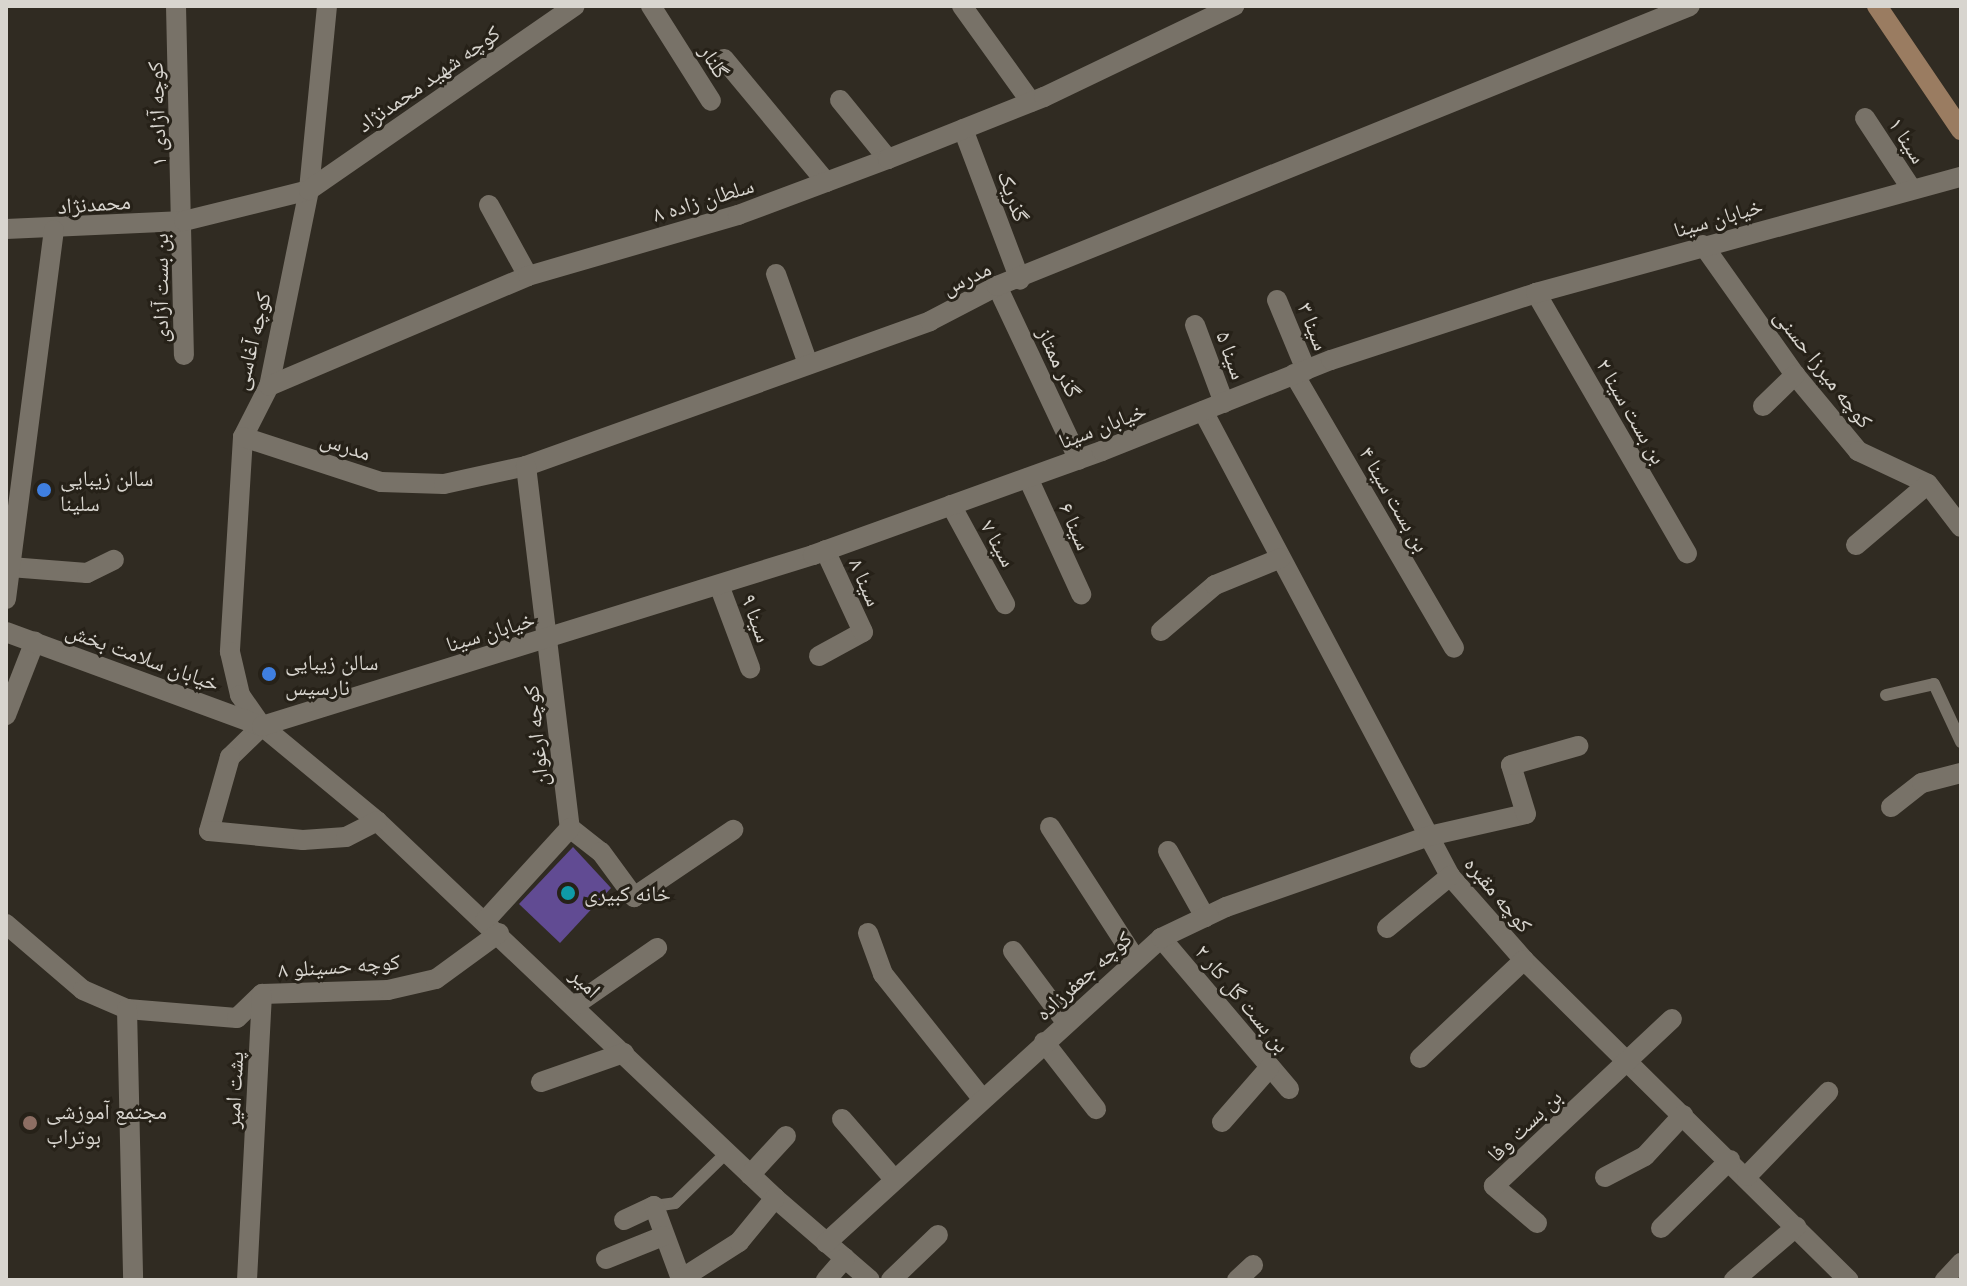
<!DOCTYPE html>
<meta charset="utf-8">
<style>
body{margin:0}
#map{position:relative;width:1967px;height:1286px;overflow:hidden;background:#302b22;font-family:"IBM Plex Sans","Noto Naskh Arabic",sans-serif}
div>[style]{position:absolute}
.building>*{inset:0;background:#614b93}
.service>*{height:12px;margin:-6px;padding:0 6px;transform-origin:6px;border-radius:6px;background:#787268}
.pedestrian>*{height:18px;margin:-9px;padding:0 9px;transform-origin:9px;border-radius:9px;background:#787268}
.minor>*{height:20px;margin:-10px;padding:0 10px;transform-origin:10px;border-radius:10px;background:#787268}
.tertiary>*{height:20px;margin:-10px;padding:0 10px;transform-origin:10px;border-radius:10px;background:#787268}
.secondary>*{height:20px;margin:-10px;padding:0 10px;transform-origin:10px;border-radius:10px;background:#9a7c61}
.dots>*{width:22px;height:22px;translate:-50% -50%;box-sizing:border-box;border:4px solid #262118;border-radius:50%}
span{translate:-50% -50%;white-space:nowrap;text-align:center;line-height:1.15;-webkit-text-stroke:6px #262118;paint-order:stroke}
.street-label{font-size:22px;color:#d8d5cf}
.poi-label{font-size:22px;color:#d8d5cf}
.left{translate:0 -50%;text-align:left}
.frame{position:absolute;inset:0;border:8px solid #d8d5cf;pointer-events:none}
</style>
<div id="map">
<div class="building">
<i style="clip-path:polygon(573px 847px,611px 888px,560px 943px,519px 904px)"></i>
</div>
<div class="service">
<i style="left:1886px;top:695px;width:49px;rotate:-12.9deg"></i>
<i style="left:1934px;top:684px;width:64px;rotate:65deg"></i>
<i style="left:654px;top:1206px;width:21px;rotate:-8deg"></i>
<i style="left:675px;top:1203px;width:73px;rotate:-44.4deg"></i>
</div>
<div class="pedestrian">
<i style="left:1944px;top:1280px;width:25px;rotate:-47deg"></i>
</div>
<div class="minor">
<i style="left:176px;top:6px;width:349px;rotate:88.7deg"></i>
<i style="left:327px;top:6px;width:185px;rotate:95.6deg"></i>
<i style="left:309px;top:190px;width:200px;rotate:101.5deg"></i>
<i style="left:269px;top:386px;width:57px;rotate:117deg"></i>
<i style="left:243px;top:437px;width:215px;rotate:93.5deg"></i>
<i style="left:230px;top:652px;width:44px;rotate:76.9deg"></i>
<i style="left:240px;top:695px;width:38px;rotate:55deg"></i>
<i style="left:262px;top:726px;width:149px;rotate:39.6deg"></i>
<i style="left:377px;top:821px;width:548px;rotate:43.45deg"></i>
<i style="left:775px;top:1198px;width:125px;rotate:40.8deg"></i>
<i style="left:651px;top:6px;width:112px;rotate:57.7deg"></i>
<i style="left:962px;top:6px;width:118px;rotate:54.3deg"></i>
<i style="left:724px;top:59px;width:160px;rotate:50.3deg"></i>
<i style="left:840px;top:100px;width:76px;rotate:50.9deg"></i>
<i style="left:1865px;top:118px;width:84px;rotate:56.7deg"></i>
<i style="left:963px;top:129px;width:161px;rotate:69.3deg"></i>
<i style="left:489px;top:205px;width:81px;rotate:61.2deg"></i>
<i style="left:6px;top:229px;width:178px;rotate:-2.6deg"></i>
<i style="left:184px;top:221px;width:129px;rotate:-13.9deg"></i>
<i style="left:309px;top:190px;width:323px;rotate:-34.7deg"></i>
<i style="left:1703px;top:245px;width:159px;rotate:54.7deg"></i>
<i style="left:1795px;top:375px;width:99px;rotate:50.3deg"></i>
<i style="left:1858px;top:451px;width:77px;rotate:25.2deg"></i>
<i style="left:1928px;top:484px;width:54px;rotate:52.5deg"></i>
<i style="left:776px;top:274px;width:96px;rotate:70.4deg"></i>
<i style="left:997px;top:286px;width:192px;rotate:64.8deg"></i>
<i style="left:1536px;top:293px;width:301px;rotate:59.9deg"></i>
<i style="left:1277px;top:300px;width:76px;rotate:67.5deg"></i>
<i style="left:1195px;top:325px;width:83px;rotate:69.6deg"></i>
<i style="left:1294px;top:374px;width:317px;rotate:59.7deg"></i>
<i style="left:269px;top:386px;width:281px;rotate:-23deg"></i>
<i style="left:528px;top:276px;width:219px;rotate:-16.2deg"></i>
<i style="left:738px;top:215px;width:160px;rotate:-20.5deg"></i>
<i style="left:888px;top:159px;width:168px;rotate:-21.7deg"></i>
<i style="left:1044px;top:97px;width:211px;rotate:-25.6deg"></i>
<i style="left:1763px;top:406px;width:45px;rotate:-44.1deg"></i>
<i style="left:1203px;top:411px;width:527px;rotate:62.02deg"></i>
<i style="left:1450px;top:876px;width:112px;rotate:48.6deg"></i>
<i style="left:1524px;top:960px;width:456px;rotate:44.6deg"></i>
<i style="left:243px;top:437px;width:145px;rotate:18.1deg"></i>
<i style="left:381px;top:482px;width:63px;rotate:1.8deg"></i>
<i style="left:444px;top:484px;width:84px;rotate:-12.4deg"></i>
<i style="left:526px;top:466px;width:429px;rotate:-19.7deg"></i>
<i style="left:930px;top:321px;width:76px;rotate:-27.6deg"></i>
<i style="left:997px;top:286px;width:747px;rotate:-22deg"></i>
<i style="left:526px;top:466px;width:365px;rotate:83.1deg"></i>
<i style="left:1028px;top:478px;width:128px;rotate:65.4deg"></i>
<i style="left:951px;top:505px;width:113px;rotate:61.4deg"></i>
<i style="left:1856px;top:545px;width:94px;rotate:-40.3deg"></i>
<i style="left:10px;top:567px;width:77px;rotate:4.5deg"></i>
<i style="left:87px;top:573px;width:30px;rotate:-26deg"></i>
<i style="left:719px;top:585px;width:89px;rotate:69.5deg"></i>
<i style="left:6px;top:599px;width:372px;rotate:-82.6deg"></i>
<i style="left:1161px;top:631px;width:71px;rotate:-40.4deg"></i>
<i style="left:1215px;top:585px;width:71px;rotate:-22.2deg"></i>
<i style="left:819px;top:656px;width:50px;rotate:-28.6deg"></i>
<i style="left:863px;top:632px;width:90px;rotate:-114.9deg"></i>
<i style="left:6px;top:715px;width:79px;rotate:-68.6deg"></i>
<i style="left:262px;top:726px;width:45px;rotate:135.9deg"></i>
<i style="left:230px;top:757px;width:77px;rotate:105.8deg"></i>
<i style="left:209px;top:831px;width:94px;rotate:5.5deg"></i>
<i style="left:303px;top:840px;width:43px;rotate:-4deg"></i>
<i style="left:346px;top:837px;width:35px;rotate:-27deg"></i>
<i style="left:1891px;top:807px;width:39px;rotate:-38deg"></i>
<i style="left:1922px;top:783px;width:40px;rotate:-14.4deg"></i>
<i style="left:1050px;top:827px;width:158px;rotate:57.1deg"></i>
<i style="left:570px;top:828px;width:39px;rotate:38deg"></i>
<i style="left:601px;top:852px;width:56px;rotate:53.7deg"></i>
<i style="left:634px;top:897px;width:120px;rotate:-34.1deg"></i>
<i style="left:1168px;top:851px;width:76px;rotate:60.7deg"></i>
<i style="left:485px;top:921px;width:126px;rotate:-47.6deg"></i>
<i style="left:6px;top:924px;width:101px;rotate:40.6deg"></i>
<i style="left:83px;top:990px;width:48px;rotate:23.4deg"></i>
<i style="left:127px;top:1009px;width:110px;rotate:4.7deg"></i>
<i style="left:237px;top:1018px;width:35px;rotate:-44deg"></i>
<i style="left:1387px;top:928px;width:82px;rotate:-39.5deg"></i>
<i style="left:868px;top:933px;width:44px;rotate:69.9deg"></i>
<i style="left:883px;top:974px;width:157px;rotate:51.5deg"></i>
<i style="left:1161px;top:938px;width:198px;rotate:49.7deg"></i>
<i style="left:1013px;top:951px;width:89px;rotate:53.3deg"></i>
<i style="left:262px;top:994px;width:126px;rotate:-1.8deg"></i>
<i style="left:388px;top:990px;width:49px;rotate:-12.9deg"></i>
<i style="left:436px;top:979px;width:78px;rotate:-36.1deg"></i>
<i style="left:575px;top:1005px;width:100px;rotate:-34.8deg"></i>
<i style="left:127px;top:1009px;width:271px;rotate:88.7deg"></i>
<i style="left:1044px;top:1042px;width:85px;rotate:52.2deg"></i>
<i style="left:1420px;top:1058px;width:143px;rotate:-43.3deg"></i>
<i style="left:541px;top:1082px;width:88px;rotate:-19.3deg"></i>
<i style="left:842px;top:1119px;width:79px;rotate:49.1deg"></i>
<i style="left:1222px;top:1122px;width:73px;rotate:-48.9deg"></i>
<i style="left:750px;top:1175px;width:53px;rotate:-47.3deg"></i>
<i style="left:1747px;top:1176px;width:117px;rotate:-46deg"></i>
<i style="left:1605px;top:1177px;width:45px;rotate:-27.7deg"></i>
<i style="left:1645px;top:1156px;width:56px;rotate:-47.2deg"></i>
<i style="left:624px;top:1220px;width:33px;rotate:-25deg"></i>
<i style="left:654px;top:1206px;width:78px;rotate:69.7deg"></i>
<i style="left:681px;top:1279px;width:69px;rotate:-32.5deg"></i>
<i style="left:739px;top:1242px;width:57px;rotate:-50.7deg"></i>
<i style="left:1537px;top:1223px;width:57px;rotate:-139.3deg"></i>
<i style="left:1494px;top:1186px;width:244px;rotate:-43.2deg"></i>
<i style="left:1661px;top:1228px;width:97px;rotate:-44.6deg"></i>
<i style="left:826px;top:1243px;width:453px;rotate:-42.3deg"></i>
<i style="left:1161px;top:938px;width:72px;rotate:-25.5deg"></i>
<i style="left:1226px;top:907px;width:215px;rotate:-19.3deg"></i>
<i style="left:1429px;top:836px;width:99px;rotate:-12.8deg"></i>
<i style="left:1526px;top:814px;width:51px;rotate:-107deg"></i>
<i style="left:1511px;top:765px;width:70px;rotate:-15.8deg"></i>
<i style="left:606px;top:1259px;width:61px;rotate:-22deg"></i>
<i style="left:247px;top:1280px;width:286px;rotate:-87deg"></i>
<i style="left:826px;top:1280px;width:29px;rotate:-49deg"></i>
<i style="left:891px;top:1280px;width:65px;rotate:-43.8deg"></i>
<i style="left:1237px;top:1280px;width:22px;rotate:-43deg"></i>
<i style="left:1734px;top:1280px;width:82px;rotate:-40.5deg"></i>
</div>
<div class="tertiary">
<i style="left:6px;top:632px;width:273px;rotate:20.2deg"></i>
<i style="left:262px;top:726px;width:577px;rotate:-17.24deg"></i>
<i style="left:813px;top:555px;width:307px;rotate:-19.8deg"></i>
<i style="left:1102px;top:451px;width:246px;rotate:-21.7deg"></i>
<i style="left:1331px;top:360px;width:216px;rotate:-18.1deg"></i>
<i style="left:1536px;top:293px;width:441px;rotate:-15.3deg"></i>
</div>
<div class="secondary">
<i style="left:1877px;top:6px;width:150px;rotate:55.9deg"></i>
</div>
<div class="dots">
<i style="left:44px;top:490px;background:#3f7fe0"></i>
<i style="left:269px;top:674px;background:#3f7fe0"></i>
<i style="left:568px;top:893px;background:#0f9aa8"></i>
<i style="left:30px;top:1123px;background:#8d6e63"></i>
</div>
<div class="street-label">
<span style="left:715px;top:61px;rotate:58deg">گلنار</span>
<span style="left:428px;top:78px;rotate:-35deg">کوچه شهید محمدنژاد</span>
<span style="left:156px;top:114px;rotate:-92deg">کوچه آزادی ۱</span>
<span style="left:1908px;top:140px;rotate:57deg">سینا ۱</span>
<span style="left:1014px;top:196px;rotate:70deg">گذریک</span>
<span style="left:703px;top:199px;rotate:-17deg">سلطان زاده ۸</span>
<span style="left:94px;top:203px;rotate:-4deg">محمدنژاد</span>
<span style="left:1718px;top:217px;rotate:-16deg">خیابان سینا</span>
<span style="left:966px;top:277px;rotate:-25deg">مدرس</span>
<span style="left:160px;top:288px;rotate:-90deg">بن بست آزادی</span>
<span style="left:1314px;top:326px;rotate:68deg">سینا ۳</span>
<span style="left:251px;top:341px;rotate:-76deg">کوچه آغاسی</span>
<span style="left:1232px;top:355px;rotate:70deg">سینا ۵</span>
<span style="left:1060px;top:362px;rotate:65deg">گذر ممتاز</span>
<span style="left:1824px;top:368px;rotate:52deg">کوچه میرزا حسنی</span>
<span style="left:1632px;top:411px;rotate:60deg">بن بست سینا ۲</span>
<span style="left:1102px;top:425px;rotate:-21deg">خیابان سینا</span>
<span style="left:346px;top:445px;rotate:18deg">مدرس</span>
<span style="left:1395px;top:499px;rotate:60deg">بن بست سینا ۴</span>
<span style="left:1076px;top:526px;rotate:66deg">سینا ۶</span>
<span style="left:999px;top:543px;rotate:61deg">سینا ۷</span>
<span style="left:866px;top:582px;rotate:66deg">سینا ۸</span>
<span style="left:757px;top:618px;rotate:70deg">سینا ۹</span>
<span style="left:490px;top:631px;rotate:-17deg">خیابان سینا</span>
<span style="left:143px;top:656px;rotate:20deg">خیابان سلامت بخش</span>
<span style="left:535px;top:736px;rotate:-96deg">کوچه ارغوان</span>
<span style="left:1499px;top:894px;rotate:50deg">کوچه مقبره</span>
<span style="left:339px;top:965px;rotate:-4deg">کوچه حسینلو ۸</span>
<span style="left:1083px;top:975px;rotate:-42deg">کوچه جعفرزاده</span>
<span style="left:586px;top:982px;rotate:44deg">امیر</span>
<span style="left:1243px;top:998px;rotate:50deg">بن بست گل کار ۲</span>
<span style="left:233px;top:1090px;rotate:-87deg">پشت امیر</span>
<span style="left:1524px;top:1125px;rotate:-44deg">بن بست وفا</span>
</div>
<div class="poi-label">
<span class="left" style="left:60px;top:490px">سالن زیبایی<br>سلینا</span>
<span class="left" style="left:285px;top:674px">سالن زیبایی<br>نارسیس</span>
<span class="left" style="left:584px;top:893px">خانه کبیری</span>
<span class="left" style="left:46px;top:1123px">مجتمع آموزشی<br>بوتراب</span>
</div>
<div class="frame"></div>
</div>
